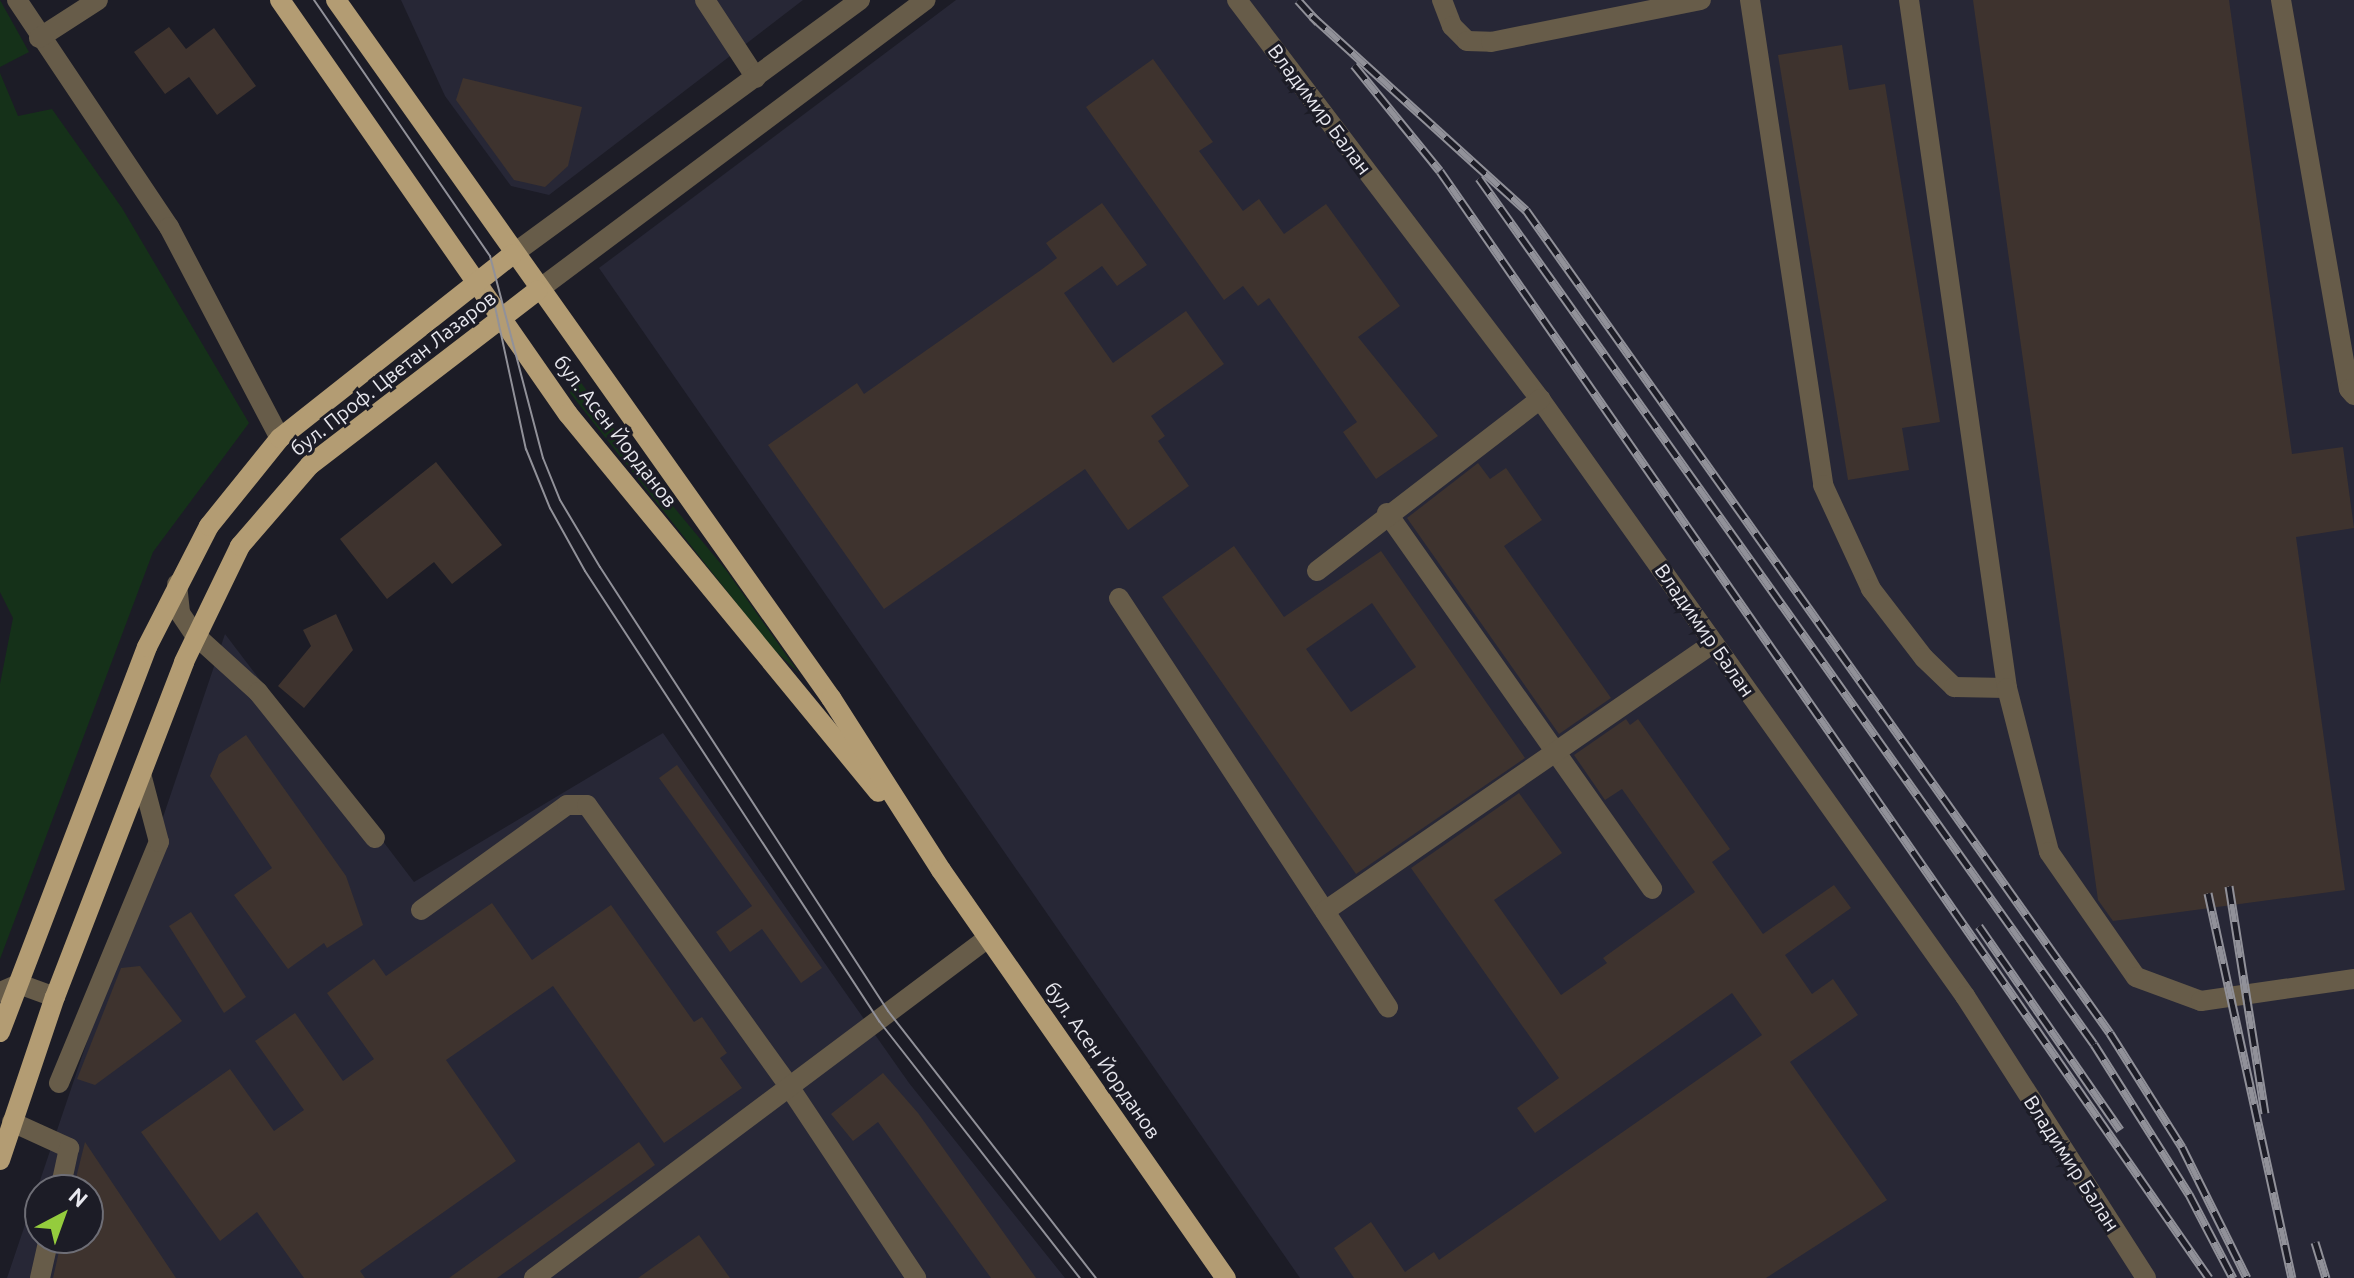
<!DOCTYPE html>
<meta charset="utf-8">
<style>
body{margin:0}
#map{position:relative;width:2354px;height:1278px;overflow:hidden;background:#1c1c26;font-family:Ubuntu,sans-serif}
div>[style]{position:absolute}
.built>*{inset:0;background:#272736}
.green>*{inset:0;background:#153119}
.building>*{inset:0;background:#3e332e}
.minor>*{height:20px;margin:-10px;padding:0 10px;transform-origin:10px;border-radius:10px;background:#675c49}
.major>*{height:20px;margin:-10px;padding:0 10px;transform-origin:10px;border-radius:10px;background:#b39c73}
.tram>*{height:2px;margin:-1px;padding:0 1px;transform-origin:1px;border-radius:1px;background:#919199}
.rail>*{height:9px;margin-top:-4.5px;transform-origin:0;background:repeating-linear-gradient(90deg,#1c1c26 0 18px,#919199 0 36px);box-sizing:border-box;border-block:2px solid #919199}
span{translate:-50% -50%;white-space:nowrap;text-align:center;line-height:1.15;-webkit-text-stroke:6px #1c1c26;paint-order:stroke}
.street-label{font-size:20px;color:#e8e8ef}
.north{position:absolute;left:24px;top:1174px;width:80px;height:80px;box-sizing:border-box;background:#1c1c26;border:2px solid #6e6e76;border-radius:50%;rotate:41deg;font-size:22px;font-weight:700;line-height:32px;text-align:center;color:#e8e8ef}
.north::after{content:'';display:block;margin:auto;width:28px;height:36px;background:#94cc3d;clip-path:polygon(50% 0,100% 100%,50% 72%,0 100%)}
</style>
<div id="map">
<div class="built">
<i style="clip-path:polygon(401px 0,803px 0,549px 195px,511px 186px,445px 96px)"></i>
<i style="clip-path:polygon(956px 0,2354px 0,2354px 1278px,1300px 1278px,599px 268px)"></i>
<i style="clip-path:polygon(evenodd,225px 634px,414px 882px,663px 733px,909px 1083px,1065px 1278px,7px 1278px,225px 634px,40px 1190px,88px 1190px,88px 1238px,40px 1238px,40px 1190px)"></i>
</div>
<div class="green">
<i style="clip-path:polygon(0 0,29px 52px,0 67px)"></i>
<i style="clip-path:polygon(0 73px,18px 116px,52px 109px,122px 208px,249px 423px,153px 552px,0 959px,0 684px,13px 618px,0 592px)"></i>
<i style="clip-path:polygon(577px 377px,648px 476px,726px 570px,799px 673px,772px 648px,570px 393px)"></i>
</div>
<div class="building">
<i style="clip-path:polygon(1973px 0,2229px 0,2292px 454px,2343px 447px,2354px 528px,2296px 537px,2345px 890px,2113px 921px,2098px 900px)"></i>
<i style="clip-path:polygon(169px 27px,186px 49px,214px 28px,256px 86px,217px 115px,189px 77px,165px 94px,134px 52px)"></i>
<i style="clip-path:polygon(1842px 45px,1849px 90px,1885px 84px,1940px 422px,1902px 428px,1909px 470px,1848px 480px,1778px 55px)"></i>
<i style="clip-path:polygon(1153px 59px,1213px 142px,1199px 151px,1243px 211px,1259px 199px,1284px 234px,1326px 204px,1400px 306px,1358px 337px,1438px 436px,1376px 479px,1343px 432px,1357px 422px,1269px 298px,1258px 306px,1243px 286px,1224px 300px,1086px 107px)"></i>
<i style="clip-path:polygon(463px 78px,582px 107px,568px 166px,545px 187px,514px 180px,456px 100px)"></i>
<i style="clip-path:polygon(1102px 203px,1147px 265px,1117px 286px,1102px 266px,1064px 293px,1113px 363px,1186px 311px,1224px 364px,1151px 416px,1165px 436px,1158px 441px,1189px 486px,1128px 530px,1085px 469px,884px 609px,768px 445px,857px 383px,864px 394px,1041px 270px,1057px 258px,1046px 243px)"></i>
<i style="clip-path:polygon(436px 462px,502px 545px,452px 584px,434px 562px,387px 599px,340px 539px)"></i>
<i style="clip-path:polygon(1478px 463px,1490px 479px,1506px 468px,1542px 520px,1504px 546px,1611px 698px,1559px 734px,1407px 518px)"></i>
<i style="clip-path:polygon(evenodd,1234px 546px,1284px 617px,1381px 551px,1525px 758px,1356px 874px,1162px 597px,1234px 546px,1372px 603px,1416px 667px,1351px 712px,1306px 649px,1372px 603px)"></i>
<i style="clip-path:polygon(336px 614px,353px 650px,304px 708px,278px 686px,311px 646px,303px 630px)"></i>
<i style="clip-path:polygon(1626px 719px,1630px 725px,1638px 719px,1730px 849px,1712px 862px,1763px 934px,1834px 885px,1851px 908px,1785px 955px,1812px 994px,1833px 979px,1858px 1015px,1790px 1062px,1887px 1200px,1766px 1278px,1354px 1278px,1334px 1248px,1371px 1222px,1405px 1272px,1434px 1252px,1439px 1260px,1762px 1035px,1732px 993px,1535px 1133px,1517px 1108px,1559px 1078px,1411px 868px,1519px 793px,1562px 853px,1494px 900px,1561px 995px,1607px 963px,1603px 958px,1695px 892px,1622px 789px,1605px 800px,1574px 755px)"></i>
<i style="clip-path:polygon(246px 735px,346px 876px,363px 925px,327px 948px,324px 943px,288px 969px,234px 895px,272px 868px,210px 776px,219px 754px)"></i>
<i style="clip-path:polygon(677px 765px,822px 968px,801px 983px,762px 929px,730px 952px,716px 932px,752px 906px,659px 778px)"></i>
<i style="clip-path:polygon(492px 903px,532px 960px,611px 905px,694px 1022px,702px 1017px,727px 1053px,720px 1058px,742px 1088px,664px 1143px,553px 986px,446px 1060px,516px 1161px,360px 1271px,365px 1278px,304px 1278px,257px 1212px,220px 1241px,141px 1132px,230px 1069px,274px 1131px,304px 1110px,255px 1041px,295px 1013px,343px 1081px,374px 1059px,327px 993px,374px 959px,386px 976px)"></i>
<i style="clip-path:polygon(191px 912px,246px 997px,224px 1013px,169px 926px)"></i>
<i style="clip-path:polygon(140px 966px,182px 1021px,95px 1085px,77px 1079px,121px 968px)"></i>
<i style="clip-path:polygon(883px 1073px,918px 1113px,1036px 1278px,991px 1278px,878px 1122px,853px 1141px,831px 1114px)"></i>
<i style="clip-path:polygon(85px 1142px,176px 1278px,53px 1278px,62px 1238px,88px 1238px,88px 1190px,73px 1190px)"></i>
<i style="clip-path:polygon(639px 1142px,655px 1165px,497px 1278px,449px 1278px)"></i>
<i style="clip-path:polygon(699px 1235px,730px 1278px,638px 1278px)"></i>
</div>
<div class="minor">
<i style="left:17px;top:0;width:273px;rotate:56.2deg"></i>
<i style="left:169px;top:227px;width:238px;rotate:62.3deg"></i>
<i style="left:705px;top:0;width:93px;rotate:56.8deg"></i>
<i style="left:1237px;top:0;width:501px;rotate:52.79deg"></i>
<i style="left:1540px;top:399px;width:733px;rotate:54.55deg"></i>
<i style="left:1965px;top:996px;width:335px;rotate:57.3deg"></i>
<i style="left:1442px;top:0;width:28px;rotate:69deg"></i>
<i style="left:1452px;top:26px;width:21px;rotate:45deg"></i>
<i style="left:1467px;top:41px;width:24px;rotate:2deg"></i>
<i style="left:1491px;top:42px;width:214px;rotate:-11.3deg"></i>
<i style="left:1750px;top:0;width:490px;rotate:81.4deg"></i>
<i style="left:1823px;top:485px;width:115px;rotate:65.2deg"></i>
<i style="left:1871px;top:589px;width:87px;rotate:52.5deg"></i>
<i style="left:1924px;top:658px;width:42px;rotate:44deg"></i>
<i style="left:1954px;top:687px;width:53px;rotate:1.1deg"></i>
<i style="left:1909px;top:0;width:695px;rotate:81.89deg"></i>
<i style="left:2007px;top:688px;width:169px;rotate:75.6deg"></i>
<i style="left:2049px;top:852px;width:152px;rotate:55.2deg"></i>
<i style="left:2136px;top:977px;width:69px;rotate:20.3deg"></i>
<i style="left:2201px;top:1001px;width:155px;rotate:-8.2deg"></i>
<i style="left:2281px;top:0;width:395px;rotate:80.1deg"></i>
<i style="left:2349px;top:389px;width:8px;rotate:50deg"></i>
<i style="left:39px;top:38px;width:70px;rotate:-32.8deg"></i>
<i style="left:513px;top:254px;width:430px;rotate:-36.2deg"></i>
<i style="left:538px;top:290px;width:484px;rotate:-36.8deg"></i>
<i style="left:1387px;top:513px;width:460px;rotate:54.8deg"></i>
<i style="left:1317px;top:571px;width:282px;rotate:-37.6deg"></i>
<i style="left:177px;top:584px;width:29px;rotate:84deg"></i>
<i style="left:180px;top:613px;width:27px;rotate:56deg"></i>
<i style="left:195px;top:635px;width:85px;rotate:42.1deg"></i>
<i style="left:258px;top:692px;width:187px;rotate:51.3deg"></i>
<i style="left:1119px;top:598px;width:490px;rotate:56.7deg"></i>
<i style="left:421px;top:910px;width:180px;rotate:-35.7deg"></i>
<i style="left:567px;top:805px;width:20px"></i>
<i style="left:587px;top:805px;width:348px;rotate:54.3deg"></i>
<i style="left:790px;top:1088px;width:228px;rotate:56.4deg"></i>
<i style="left:1325px;top:911px;width:472px;rotate:-34.6deg"></i>
<i style="left:0;top:992px;width:21px;rotate:-23deg"></i>
<i style="left:19px;top:984px;width:38px;rotate:20deg"></i>
<i style="left:59px;top:1083px;width:261px;rotate:-67.5deg"></i>
<i style="left:159px;top:842px;width:70px;rotate:-104.8deg"></i>
<i style="left:12px;top:1122px;width:63px;rotate:24.5deg"></i>
<i style="left:69px;top:1148px;width:43px;rotate:102.1deg"></i>
<i style="left:40px;top:1278px;width:41px;rotate:-77.3deg"></i>
<i style="left:534px;top:1278px;width:567px;rotate:-36.83deg"></i>
</div>
<div class="major">
<i style="left:280px;top:0;width:504px;rotate:55.18deg"></i>
<i style="left:568px;top:414px;width:489px;rotate:50.6deg"></i>
<i style="left:336px;top:0;width:856px;rotate:54.66deg"></i>
<i style="left:831px;top:698px;width:204px;rotate:57.4deg"></i>
<i style="left:941px;top:870px;width:498px;rotate:55.1deg"></i>
<i style="left:0;top:1032px;width:412px;rotate:-69.1deg"></i>
<i style="left:147px;top:647px;width:136px;rotate:-62.9deg"></i>
<i style="left:209px;top:526px;width:113px;rotate:-51.1deg"></i>
<i style="left:280px;top:438px;width:297px;rotate:-38.3deg"></i>
<i style="left:0;top:1160px;width:172px;rotate:-71.4deg"></i>
<i style="left:55px;top:997px;width:359px;rotate:-68.9deg"></i>
<i style="left:184px;top:662px;width:129px;rotate:-64.2deg"></i>
<i style="left:240px;top:546px;width:107px;rotate:-49.2deg"></i>
<i style="left:310px;top:465px;width:287px;rotate:-37.5deg"></i>
</div>
<div class="tram">
<i style="left:314px;top:0;width:311px;rotate:55.5deg"></i>
<i style="left:490px;top:256px;width:209px;rotate:75.3deg"></i>
<i style="left:543px;top:458px;width:45px;rotate:68deg"></i>
<i style="left:560px;top:500px;width:78px;rotate:59.2deg"></i>
<i style="left:600px;top:567px;width:529px;rotate:57.03deg"></i>
<i style="left:888px;top:1011px;width:338px;rotate:52.1deg"></i>
<i style="left:493px;top:297px;width:156px;rotate:77.8deg"></i>
<i style="left:526px;top:449px;width:64px;rotate:67.9deg"></i>
<i style="left:550px;top:508px;width:72px;rotate:60.9deg"></i>
<i style="left:585px;top:571px;width:538px;rotate:56.84deg"></i>
<i style="left:879px;top:1021px;width:326px;rotate:52deg"></i>
</div>
<div class="rail">
<i style="left:1298px;top:0;width:30px;rotate:48deg"></i>
<i style="left:1312px;top:16px;width:289px;rotate:42.2deg"></i>
<i style="left:1526px;top:210px;width:1009px;rotate:54.64deg"></i>
<i style="left:2110px;top:1033px;width:135px;rotate:57.7deg"></i>
<i style="left:2182px;top:1147px;width:146px;rotate:63.6deg"></i>
<i style="left:1354px;top:65px;width:136px;rotate:50.9deg"></i>
<i style="left:1440px;top:171px;width:1348px;rotate:55.21deg"></i>
<i style="left:1479px;top:178px;width:1062px;rotate:54.62deg"></i>
<i style="left:2094px;top:1044px;width:178px;rotate:57.7deg"></i>
<i style="left:2189px;top:1194px;width:95px;rotate:62.4deg"></i>
<i style="left:2229px;top:886px;width:230px;rotate:81deg"></i>
<i style="left:2208px;top:893px;width:394px;rotate:77.7deg"></i>
<i style="left:1979px;top:926px;width:248px;rotate:55.3deg"></i>
<i style="left:2315px;top:1242px;width:38px;rotate:73deg"></i>
</div>
<div class="street-label">
<span style="left:1320px;top:109px;rotate:53deg">Владимир Балан</span>
<span style="left:393px;top:373px;rotate:-38deg">бул. Проф. Цветан Лазаров</span>
<span style="left:616px;top:431px;rotate:52deg">бул. Асен Йорданов</span>
<span style="left:1705px;top:630px;rotate:55deg">Владимир Балан</span>
<span style="left:1103px;top:1060px;rotate:55deg">бул. Асен Йорданов</span>
<span style="left:2072px;top:1163px;rotate:57deg">Владимир Балан</span>
</div>
<div class="north">N</div>
</div>
